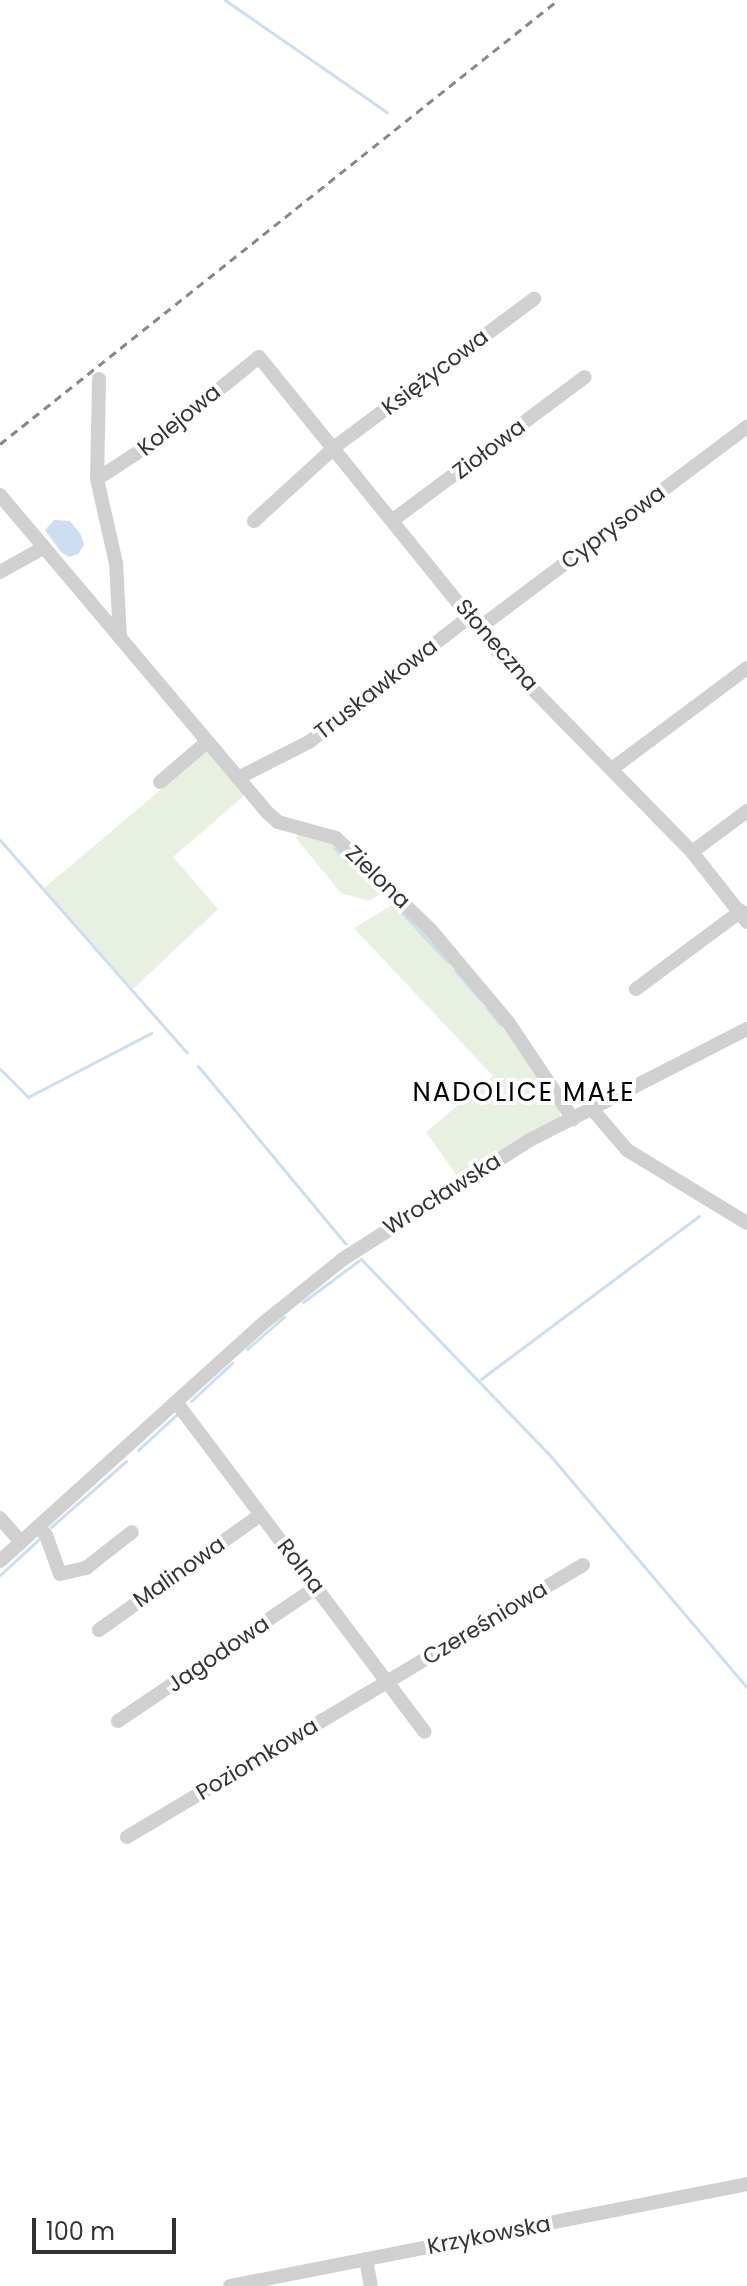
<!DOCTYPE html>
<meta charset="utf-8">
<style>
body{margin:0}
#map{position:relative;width:747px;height:2286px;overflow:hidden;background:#fff;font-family:Poppins,sans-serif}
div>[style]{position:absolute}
.green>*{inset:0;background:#e7f0e1}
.water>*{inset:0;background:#ccdef1}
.stream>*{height:3px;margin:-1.5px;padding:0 1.5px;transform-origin:1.5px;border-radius:1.5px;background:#ccdef1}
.minor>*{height:14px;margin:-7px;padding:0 7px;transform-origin:7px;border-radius:7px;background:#d0d0d0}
.rail>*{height:3px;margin-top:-1.5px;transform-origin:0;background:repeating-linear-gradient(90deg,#888 0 8px,transparent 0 14px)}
span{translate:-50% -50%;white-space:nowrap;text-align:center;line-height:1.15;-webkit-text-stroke:8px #fff;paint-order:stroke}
.street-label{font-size:22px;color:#333}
.quarter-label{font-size:26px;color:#000;letter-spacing:2px}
.scale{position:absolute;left:32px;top:2218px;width:144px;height:36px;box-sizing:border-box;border:4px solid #333;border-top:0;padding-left:10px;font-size:24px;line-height:28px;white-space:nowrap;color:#333;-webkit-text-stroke:6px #fff;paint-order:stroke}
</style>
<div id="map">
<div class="green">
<i style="clip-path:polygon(208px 750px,245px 795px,173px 857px,218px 909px,133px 989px,44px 888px)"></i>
<i style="clip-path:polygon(301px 830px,327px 838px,385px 892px,369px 901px,341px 893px,296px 838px)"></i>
<i style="clip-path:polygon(397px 902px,456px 966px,559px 1102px,560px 1119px,458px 1177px,426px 1132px,493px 1076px,354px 928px)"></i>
</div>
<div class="water">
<i style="clip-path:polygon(54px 520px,70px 521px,81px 535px,84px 545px,78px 554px,69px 557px,61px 552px,45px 530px)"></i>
</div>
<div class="stream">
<i style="left:225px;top:0;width:197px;rotate:34.7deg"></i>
<i style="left:0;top:840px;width:283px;rotate:48.7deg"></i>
<i style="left:334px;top:848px;width:55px;rotate:42.1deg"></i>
<i style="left:392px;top:902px;width:82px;rotate:47deg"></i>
<i style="left:455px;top:970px;width:41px;rotate:48.9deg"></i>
<i style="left:487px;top:1008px;width:21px;rotate:51deg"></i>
<i style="left:198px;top:1066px;width:231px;rotate:50.3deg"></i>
<i style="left:0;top:1069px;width:40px;rotate:45deg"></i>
<i style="left:28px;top:1097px;width:139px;rotate:-27.5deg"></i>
<i style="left:303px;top:1302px;width:72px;rotate:-36.6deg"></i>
<i style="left:361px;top:1259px;width:269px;rotate:46.1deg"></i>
<i style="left:548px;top:1453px;width:308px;rotate:49.7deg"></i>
<i style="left:247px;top:1349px;width:49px;rotate:-40.9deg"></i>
<i style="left:481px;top:1379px;width:272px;rotate:-36.8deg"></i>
<i style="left:191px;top:1401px;width:56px;rotate:-42.8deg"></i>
<i style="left:138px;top:1450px;width:52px;rotate:-42.6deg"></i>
<i style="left:51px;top:1527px;width:100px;rotate:-41.3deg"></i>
<i style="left:0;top:1575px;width:53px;rotate:-42.7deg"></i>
</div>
<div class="minor">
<i style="left:99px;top:379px;width:100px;rotate:91.1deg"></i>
<i style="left:97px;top:479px;width:86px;rotate:77.3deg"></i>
<i style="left:116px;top:563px;width:75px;rotate:86.9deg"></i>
<i style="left:97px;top:479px;width:68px;rotate:-33deg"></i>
<i style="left:154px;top:442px;width:135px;rotate:-39deg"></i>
<i style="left:259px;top:357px;width:395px;rotate:51deg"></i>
<i style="left:508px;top:664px;width:263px;rotate:45.6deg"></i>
<i style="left:692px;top:852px;width:89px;rotate:51.8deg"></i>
<i style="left:0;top:495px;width:416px;rotate:49.9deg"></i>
<i style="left:268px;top:813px;width:13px;rotate:42deg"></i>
<i style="left:278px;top:822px;width:60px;rotate:15.4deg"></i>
<i style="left:336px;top:838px;width:131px;rotate:44.1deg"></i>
<i style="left:430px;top:929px;width:121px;rotate:50deg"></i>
<i style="left:508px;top:1022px;width:117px;rotate:56.2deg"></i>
<i style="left:393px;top:520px;width:239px;rotate:-36.7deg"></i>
<i style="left:254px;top:521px;width:111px;rotate:-42.4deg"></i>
<i style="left:336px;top:446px;width:247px;rotate:-36.6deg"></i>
<i style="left:0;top:572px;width:49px;rotate:-29.2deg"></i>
<i style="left:479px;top:628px;width:335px;rotate:-36.9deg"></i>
<i style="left:613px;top:768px;width:167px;rotate:-36.7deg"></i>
<i style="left:238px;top:778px;width:80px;rotate:-26.9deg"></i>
<i style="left:309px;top:742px;width:204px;rotate:-38deg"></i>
<i style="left:160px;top:782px;width:62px;rotate:-40.4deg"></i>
<i style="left:692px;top:852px;width:69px;rotate:-36.7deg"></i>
<i style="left:636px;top:989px;width:131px;rotate:-36.6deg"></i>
<i style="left:592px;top:1109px;width:54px;rotate:49.5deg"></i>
<i style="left:627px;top:1150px;width:140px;rotate:31.3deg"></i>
<i style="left:176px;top:1402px;width:413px;rotate:53deg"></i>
<i style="left:0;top:1518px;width:32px;rotate:49deg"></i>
<i style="left:38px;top:1527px;width:11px;rotate:45deg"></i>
<i style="left:46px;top:1535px;width:41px;rotate:70.3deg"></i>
<i style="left:60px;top:1574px;width:27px;rotate:-13deg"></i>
<i style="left:86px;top:1568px;width:58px;rotate:-38deg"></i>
<i style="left:0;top:1561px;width:352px;rotate:-42.1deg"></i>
<i style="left:261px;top:1325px;width:105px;rotate:-38.8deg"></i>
<i style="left:343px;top:1259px;width:219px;rotate:-32.5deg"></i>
<i style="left:528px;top:1141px;width:246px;rotate:-27.1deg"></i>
<i style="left:99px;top:1630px;width:198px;rotate:-35.5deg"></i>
<i style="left:118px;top:1721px;width:241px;rotate:-34deg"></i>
<i style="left:127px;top:1837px;width:531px;rotate:-30.82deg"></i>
<i style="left:366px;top:2259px;width:27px;rotate:80deg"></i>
<i style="left:230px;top:2286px;width:527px;rotate:-11.16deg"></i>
</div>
<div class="rail">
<i style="left:0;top:444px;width:713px;rotate:-38.51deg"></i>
</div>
<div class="street-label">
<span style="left:435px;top:372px;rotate:-37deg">Księżycowa</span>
<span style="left:179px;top:420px;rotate:-39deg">Kolejowa</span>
<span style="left:489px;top:449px;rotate:-37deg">Ziołowa</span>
<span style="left:613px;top:527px;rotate:-37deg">Cyprysowa</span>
<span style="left:497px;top:645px;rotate:49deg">Słoneczna</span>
<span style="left:376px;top:689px;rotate:-38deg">Truskawkowa</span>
<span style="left:378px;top:877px;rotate:44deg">Zielona</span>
<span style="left:442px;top:1194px;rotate:-32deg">Wrocławska</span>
<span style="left:301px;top:1566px;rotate:52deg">Rolna</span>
<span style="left:179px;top:1572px;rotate:-35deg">Malinowa</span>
<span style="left:485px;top:1623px;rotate:-31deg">Czereśniowa</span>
<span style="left:218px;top:1654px;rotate:-34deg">Jagodowa</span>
<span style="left:257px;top:1759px;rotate:-31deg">Poziomkowa</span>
<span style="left:489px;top:2235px;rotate:-11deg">Krzykowska</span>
</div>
<div class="quarter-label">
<span style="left:524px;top:1093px">NADOLICE MAŁE</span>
</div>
<div class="scale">100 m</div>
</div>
